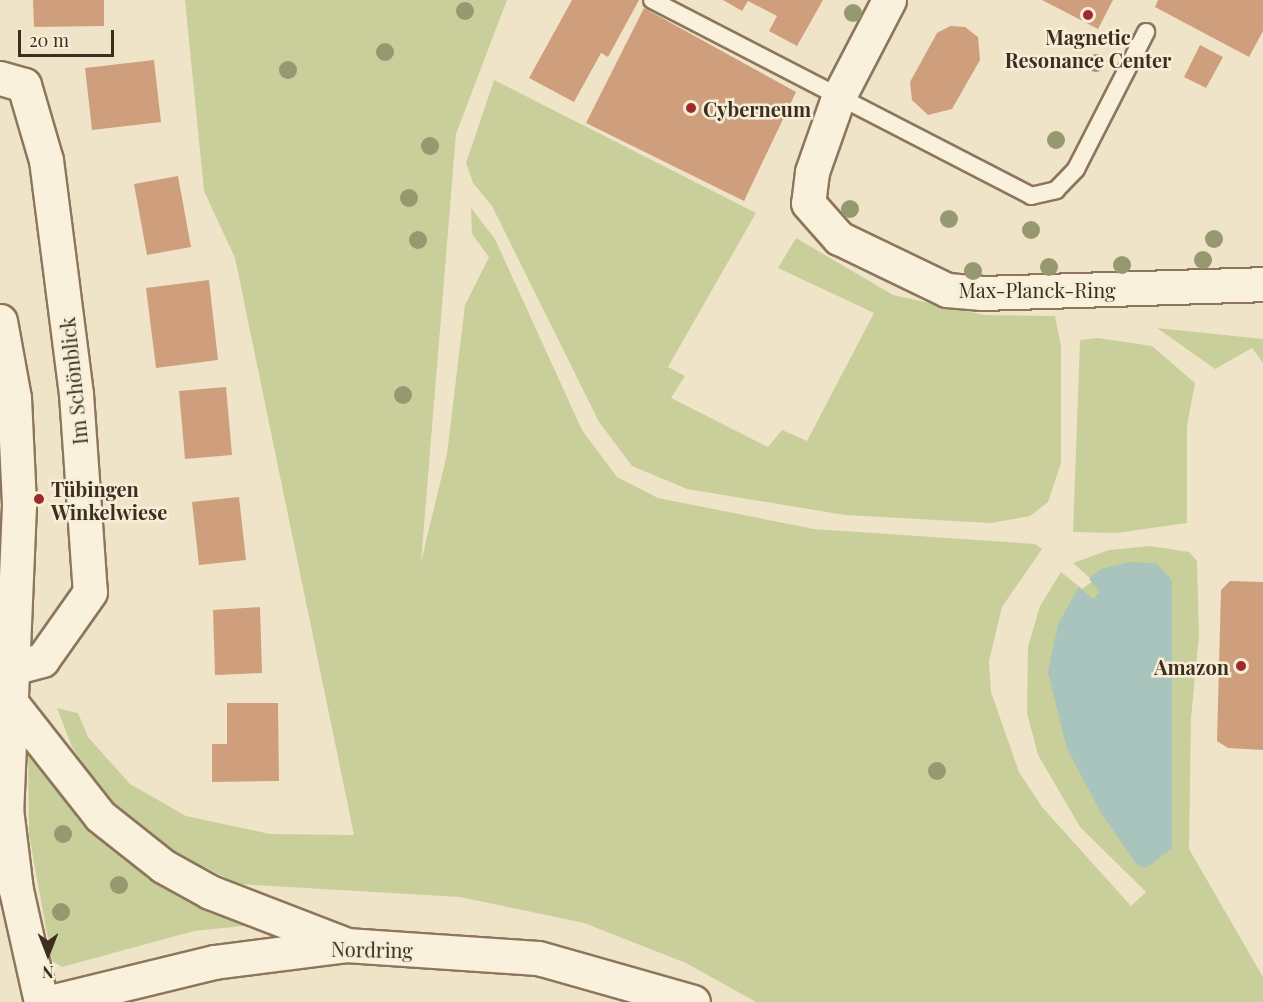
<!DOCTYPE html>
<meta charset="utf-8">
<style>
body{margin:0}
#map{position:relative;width:1263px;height:1002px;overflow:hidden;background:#f0e4c8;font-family:"Playfair Display",serif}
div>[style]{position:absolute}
.green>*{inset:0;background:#c9cf9b}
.water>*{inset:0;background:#a9c4bc}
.building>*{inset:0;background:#cf9f7d}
.roads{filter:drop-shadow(2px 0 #8d765c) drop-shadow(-2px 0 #8d765c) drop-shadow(0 2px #8d765c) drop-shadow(0 -2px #8d765c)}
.lane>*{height:16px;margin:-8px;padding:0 8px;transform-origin:8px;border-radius:8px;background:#faf1dc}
.street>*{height:33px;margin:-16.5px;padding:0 16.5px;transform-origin:16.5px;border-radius:16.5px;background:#faf1dc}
.secondary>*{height:33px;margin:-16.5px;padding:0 16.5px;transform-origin:16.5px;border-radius:16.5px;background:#faf1dc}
.trees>*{width:18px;height:18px;margin:-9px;border-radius:50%;background:#96986f}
.dots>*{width:16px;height:16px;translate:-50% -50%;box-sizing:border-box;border:3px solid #f7eed8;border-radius:50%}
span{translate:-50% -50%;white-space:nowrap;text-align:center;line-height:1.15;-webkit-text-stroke:5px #f7eed8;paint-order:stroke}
.poi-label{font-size:20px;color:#3d2e20;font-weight:700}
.left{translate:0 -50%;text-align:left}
.right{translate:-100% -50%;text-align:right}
.street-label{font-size:20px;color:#3d2e20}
.north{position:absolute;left:18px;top:924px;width:60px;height:60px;-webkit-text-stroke:4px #f7eed8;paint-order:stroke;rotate:180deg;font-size:16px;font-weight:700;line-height:24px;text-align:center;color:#3d2e20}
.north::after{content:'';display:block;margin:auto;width:21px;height:27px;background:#3d2e20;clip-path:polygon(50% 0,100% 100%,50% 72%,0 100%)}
.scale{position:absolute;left:18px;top:30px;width:96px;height:27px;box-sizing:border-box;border:3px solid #3d2e20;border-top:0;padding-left:8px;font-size:18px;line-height:21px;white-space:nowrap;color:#3d2e20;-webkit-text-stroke:4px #f7eed8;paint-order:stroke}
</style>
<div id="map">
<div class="green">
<i style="clip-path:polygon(185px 0,507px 0,456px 134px,421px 562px,447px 454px,465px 305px,489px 257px,472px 234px,471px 208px,495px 239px,582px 430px,617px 477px,658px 498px,814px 529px,1035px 544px,1042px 549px,1002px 607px,989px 661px,991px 692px,1019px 772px,1042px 807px,1131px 906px,1146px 892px,1080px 827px,1038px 755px,1027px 713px,1028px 647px,1040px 606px,1061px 572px,1082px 589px,1093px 581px,1073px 563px,1109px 550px,1150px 546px,1189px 552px,1197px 561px,1199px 636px,1191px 718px,1189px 849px,1263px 977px,1263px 1002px,756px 1002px,686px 963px,584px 923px,460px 897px,238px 884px,159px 844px,106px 797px,72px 747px,57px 708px,78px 713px,88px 737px,130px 784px,186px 816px,270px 834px,354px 835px,235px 258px,204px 191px)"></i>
<i style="clip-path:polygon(494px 80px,756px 213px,668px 367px,685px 376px,671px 398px,768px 447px,782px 430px,807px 441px,874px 313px,778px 268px,796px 238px,893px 295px,984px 315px,1055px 316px,1061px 346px,1061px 463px,1048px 502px,1030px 516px,991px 523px,845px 515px,687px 489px,632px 466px,599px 422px,492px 206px,473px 183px,466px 163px)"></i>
<i style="clip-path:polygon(1157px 328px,1263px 339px,1263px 363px,1252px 348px,1215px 369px)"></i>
<i style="clip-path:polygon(1098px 338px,1152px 346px,1195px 383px,1187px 426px,1187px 523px,1116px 533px,1073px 532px,1080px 340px)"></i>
<i style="clip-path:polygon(28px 751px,34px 751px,99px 837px,145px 874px,252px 925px,194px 931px,62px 967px,52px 961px,29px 835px)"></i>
</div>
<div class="water">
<i style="clip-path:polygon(1129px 562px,1156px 563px,1172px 580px,1172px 849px,1146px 868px,1137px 865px,1101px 813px,1067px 749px,1048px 672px,1058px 624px,1079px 587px,1093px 599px,1100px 592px,1089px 579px,1101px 569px)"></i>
</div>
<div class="building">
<i style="clip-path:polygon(33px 0,104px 0,104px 26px,34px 27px)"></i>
<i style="clip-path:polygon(572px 0,639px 0,608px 57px,601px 53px,574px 102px,529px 78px)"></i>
<i style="clip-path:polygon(723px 0,823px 0,797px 46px,769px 31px,777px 16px,748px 1px,742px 11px)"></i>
<i style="clip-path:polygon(1042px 0,1113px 0,1098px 29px)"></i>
<i style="clip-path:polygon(1158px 0,1263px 0,1263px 31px,1249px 57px,1155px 7px)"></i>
<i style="clip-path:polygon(644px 8px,796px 92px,744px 201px,586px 123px)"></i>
<i style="clip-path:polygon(950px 26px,965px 27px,978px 37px,980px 60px,952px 109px,928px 115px,912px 100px,910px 82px,937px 33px)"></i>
<i style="clip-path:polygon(1200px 45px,1223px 57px,1206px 88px,1184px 77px)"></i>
<i style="clip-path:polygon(154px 60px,161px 122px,92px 130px,85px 68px)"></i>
<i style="clip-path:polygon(178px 176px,191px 247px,147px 255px,134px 184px)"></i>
<i style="clip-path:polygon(209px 280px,218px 360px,156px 368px,146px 288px)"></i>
<i style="clip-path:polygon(226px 387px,232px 455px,185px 459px,179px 391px)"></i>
<i style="clip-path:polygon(239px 497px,246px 560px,199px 565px,192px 502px)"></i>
<i style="clip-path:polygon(1230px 581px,1263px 582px,1263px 750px,1228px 748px,1217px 741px,1221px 590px)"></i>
<i style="clip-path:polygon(260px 607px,262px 673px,215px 675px,213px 610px)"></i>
<i style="clip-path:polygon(227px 703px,278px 703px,279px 781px,212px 782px,212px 744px,227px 744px)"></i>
</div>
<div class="roads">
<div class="lane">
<i style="left:652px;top:0;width:427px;rotate:27.3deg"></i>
<i style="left:1031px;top:196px;width:26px;rotate:-13deg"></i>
<i style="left:1056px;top:190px;width:29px;rotate:-46deg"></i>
<i style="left:1076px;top:169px;width:154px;rotate:-62.9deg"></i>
</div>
<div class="street">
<i style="left:889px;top:0;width:110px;rotate:117.5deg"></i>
<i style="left:838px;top:98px;width:78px;rotate:109.4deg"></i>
<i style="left:812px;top:172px;width:31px;rotate:97deg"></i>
<i style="left:808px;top:203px;width:47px;rotate:48.5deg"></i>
<i style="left:839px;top:238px;width:120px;rotate:25.7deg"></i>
<i style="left:947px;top:290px;width:35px;rotate:5deg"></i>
<i style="left:982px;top:293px;width:281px;rotate:-1.8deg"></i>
<i style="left:0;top:78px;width:25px;rotate:16deg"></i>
<i style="left:24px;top:85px;width:78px;rotate:73.7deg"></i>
<i style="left:46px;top:160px;width:236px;rotate:82.7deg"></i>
<i style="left:76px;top:394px;width:198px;rotate:86deg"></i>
<i style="left:90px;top:592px;width:83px;rotate:125.2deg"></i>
<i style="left:42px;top:660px;width:31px;rotate:165deg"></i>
<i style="left:0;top:321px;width:78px;rotate:79.7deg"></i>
<i style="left:14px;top:398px;width:107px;rotate:87.3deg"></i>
<i style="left:19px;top:505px;width:304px;rotate:92.4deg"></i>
<i style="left:6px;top:809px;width:82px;rotate:83deg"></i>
<i style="left:16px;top:890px;width:115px;rotate:77.4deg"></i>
</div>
<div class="secondary">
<i style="left:12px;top:704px;width:142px;rotate:51.8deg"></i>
<i style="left:100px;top:816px;width:80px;rotate:38.4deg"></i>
<i style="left:163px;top:866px;width:54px;rotate:29deg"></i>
<i style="left:210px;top:892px;width:142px;rotate:21.1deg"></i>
<i style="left:50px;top:1002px;width:169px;rotate:-13.7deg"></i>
<i style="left:214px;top:962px;width:133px;rotate:-7.3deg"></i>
<i style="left:346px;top:945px;width:192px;rotate:3.9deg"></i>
<i style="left:538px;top:958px;width:161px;rotate:15.8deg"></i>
</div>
</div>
<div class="trees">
<i style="left:465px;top:11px"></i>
<i style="left:853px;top:13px"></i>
<i style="left:385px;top:52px"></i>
<i style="left:1096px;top:63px"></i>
<i style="left:288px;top:70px"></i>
<i style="left:1056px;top:140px"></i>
<i style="left:430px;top:146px"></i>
<i style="left:409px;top:198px"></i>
<i style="left:850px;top:209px"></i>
<i style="left:949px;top:219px"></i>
<i style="left:1031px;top:230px"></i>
<i style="left:1214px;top:239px"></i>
<i style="left:418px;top:240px"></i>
<i style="left:1203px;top:260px"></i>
<i style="left:1122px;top:265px"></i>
<i style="left:1049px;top:267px"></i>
<i style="left:973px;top:271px"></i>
<i style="left:403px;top:395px"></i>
<i style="left:937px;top:771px"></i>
<i style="left:63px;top:834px"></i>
<i style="left:119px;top:885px"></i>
<i style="left:61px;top:912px"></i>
</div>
<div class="dots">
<i style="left:1088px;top:15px;background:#9e2a2b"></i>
<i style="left:691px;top:108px;background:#9e2a2b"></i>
<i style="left:39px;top:499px;background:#9e2a2b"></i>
<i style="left:1241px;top:666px;background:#9e2a2b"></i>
</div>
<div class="poi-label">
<span style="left:1088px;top:48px">Magnetic<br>Resonance Center</span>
<span class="left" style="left:703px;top:108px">Cyberneum</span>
<span class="left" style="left:51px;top:500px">Tübingen<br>Winkelwiese</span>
<span class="right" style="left:1229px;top:666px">Amazon</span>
</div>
<div class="street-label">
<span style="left:1037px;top:289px">Max-Planck-Ring</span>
<span style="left:73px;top:381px;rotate:-96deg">Im Schönblick</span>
<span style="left:372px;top:949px;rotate:1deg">Nordring</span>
</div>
<div class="north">N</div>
<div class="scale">20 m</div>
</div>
